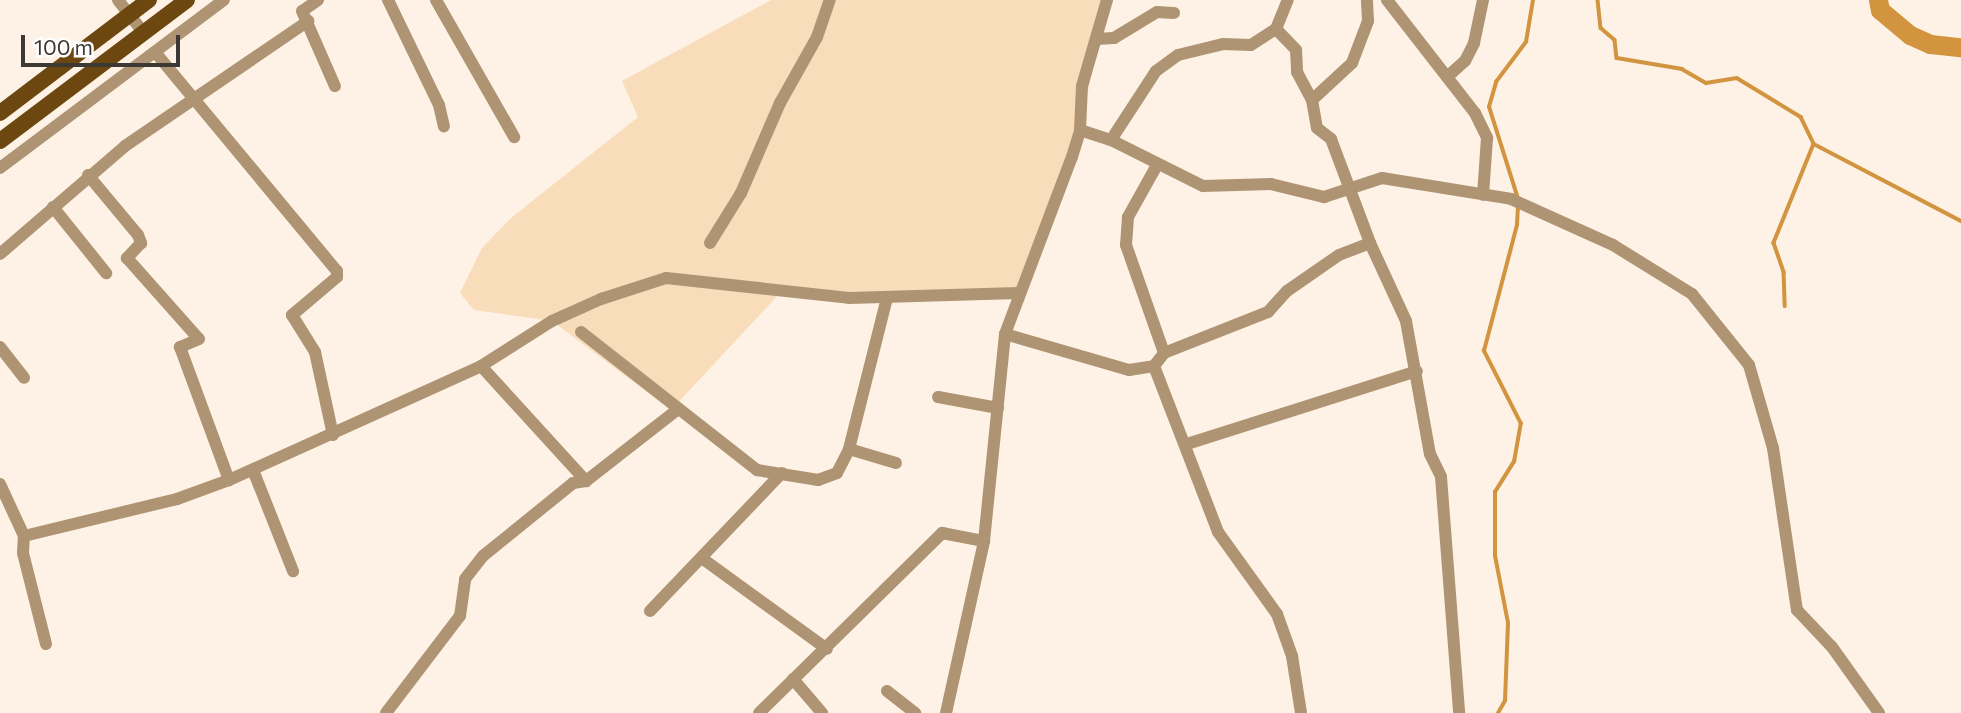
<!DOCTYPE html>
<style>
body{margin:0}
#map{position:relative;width:1961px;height:713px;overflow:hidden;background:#fdf2e5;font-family:Commissioner,sans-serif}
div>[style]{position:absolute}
.green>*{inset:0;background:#f9dcba}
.stream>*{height:3.5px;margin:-1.75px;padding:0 1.75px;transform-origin:1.75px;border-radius:1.75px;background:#d2943f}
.river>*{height:19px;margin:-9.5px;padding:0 9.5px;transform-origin:9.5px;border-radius:9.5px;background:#d2943f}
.minor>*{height:12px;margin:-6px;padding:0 6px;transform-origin:6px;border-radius:6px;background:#af9473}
.major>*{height:16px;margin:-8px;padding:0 8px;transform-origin:8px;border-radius:8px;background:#6c470f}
span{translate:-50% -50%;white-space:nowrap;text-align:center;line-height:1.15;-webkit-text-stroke:7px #fff;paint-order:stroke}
.scale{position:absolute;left:21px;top:35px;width:159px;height:32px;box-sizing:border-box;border:4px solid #3c3833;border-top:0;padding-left:9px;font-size:21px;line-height:24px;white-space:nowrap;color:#3c3833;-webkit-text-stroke:5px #fff;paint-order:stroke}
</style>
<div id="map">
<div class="green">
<i style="clip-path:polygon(771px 0,1107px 0,1080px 130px,1019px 293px,781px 292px,671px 410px,552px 321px,474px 310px,460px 293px,482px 248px,511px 218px,638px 117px,622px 81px)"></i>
</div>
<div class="stream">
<i style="left:1598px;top:0;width:28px;rotate:84deg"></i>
<i style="left:1601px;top:28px;width:18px;rotate:41deg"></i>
<i style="left:1615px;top:40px;width:18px;rotate:84deg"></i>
<i style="left:1617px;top:58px;width:66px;rotate:9.6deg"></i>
<i style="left:1682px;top:69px;width:28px;rotate:30deg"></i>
<i style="left:1706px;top:83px;width:31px;rotate:-9deg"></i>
<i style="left:1737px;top:78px;width:75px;rotate:31.4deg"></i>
<i style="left:1801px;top:117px;width:30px;rotate:64deg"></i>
<i style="left:1814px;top:144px;width:107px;rotate:112deg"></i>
<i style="left:1774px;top:243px;width:31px;rotate:71deg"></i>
<i style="left:1784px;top:272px;width:34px;rotate:88deg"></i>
<i style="left:1814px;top:144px;width:166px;rotate:27.6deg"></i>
<i style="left:1518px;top:199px;width:96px;rotate:-107.5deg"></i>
<i style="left:1489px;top:107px;width:26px;rotate:-74deg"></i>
<i style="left:1496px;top:82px;width:50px;rotate:-53.1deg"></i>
<i style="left:1526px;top:42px;width:43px;rotate:-80.5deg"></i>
<i style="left:1498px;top:713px;width:14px;rotate:-60deg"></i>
<i style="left:1505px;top:701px;width:78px;rotate:-87.8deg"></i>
<i style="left:1508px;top:623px;width:68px;rotate:-101deg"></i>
<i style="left:1495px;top:556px;width:64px;rotate:-90deg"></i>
<i style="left:1495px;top:492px;width:36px;rotate:-58deg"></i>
<i style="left:1514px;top:462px;width:39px;rotate:-80deg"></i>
<i style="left:1521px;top:424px;width:82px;rotate:-116.9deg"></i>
<i style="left:1484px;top:351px;width:130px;rotate:-75.3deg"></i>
<i style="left:1517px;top:225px;width:19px;rotate:-87deg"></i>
</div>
<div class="river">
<i style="left:1878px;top:0;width:10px;rotate:79deg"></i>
<i style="left:1880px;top:10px;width:39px;rotate:40deg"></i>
<i style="left:1910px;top:35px;width:22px;rotate:24deg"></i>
<i style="left:1930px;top:44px;width:31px;rotate:6deg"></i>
</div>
<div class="minor">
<i style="left:118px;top:0;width:41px;rotate:52deg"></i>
<i style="left:318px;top:0;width:19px;rotate:145deg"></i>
<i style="left:302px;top:11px;width:82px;rotate:66.3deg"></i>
<i style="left:388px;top:0;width:117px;rotate:64.1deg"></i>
<i style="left:439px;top:105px;width:22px;rotate:77deg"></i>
<i style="left:436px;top:0;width:158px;rotate:60.3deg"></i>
<i style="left:1387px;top:0;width:143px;rotate:52.1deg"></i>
<i style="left:1475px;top:113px;width:28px;rotate:64deg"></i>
<i style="left:1487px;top:138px;width:57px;rotate:94deg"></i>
<i style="left:1276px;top:29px;width:29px;rotate:46deg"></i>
<i style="left:1296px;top:50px;width:22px;rotate:87deg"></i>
<i style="left:1297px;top:72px;width:32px;rotate:62deg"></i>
<i style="left:1312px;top:100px;width:28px;rotate:80deg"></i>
<i style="left:1317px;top:128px;width:18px;rotate:38deg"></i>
<i style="left:1331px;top:139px;width:111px;rotate:69.4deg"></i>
<i style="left:1370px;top:243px;width:86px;rotate:65.2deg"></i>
<i style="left:1406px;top:321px;width:135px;rotate:79.8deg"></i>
<i style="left:1430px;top:454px;width:25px;rotate:64deg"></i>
<i style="left:1441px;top:477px;width:237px;rotate:85.6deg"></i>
<i style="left:1096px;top:39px;width:18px;rotate:-3deg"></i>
<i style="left:1114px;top:38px;width:50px;rotate:-31.2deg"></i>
<i style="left:1157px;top:12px;width:17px;rotate:3deg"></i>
<i style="left:155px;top:52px;width:285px;rotate:50.3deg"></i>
<i style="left:337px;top:271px;width:6px;rotate:90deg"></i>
<i style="left:337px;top:277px;width:59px;rotate:139.8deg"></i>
<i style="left:292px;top:315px;width:44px;rotate:58.1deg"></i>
<i style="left:315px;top:352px;width:85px;rotate:77.8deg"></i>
<i style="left:1447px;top:77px;width:24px;rotate:-42deg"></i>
<i style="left:1465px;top:61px;width:20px;rotate:-63deg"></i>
<i style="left:1474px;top:43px;width:44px;rotate:-78.2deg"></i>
<i style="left:1312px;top:100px;width:54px;rotate:-42.8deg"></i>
<i style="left:1352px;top:63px;width:45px;rotate:-69.1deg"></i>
<i style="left:1368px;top:21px;width:21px;rotate:-93deg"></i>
<i style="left:1080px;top:130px;width:33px;rotate:18deg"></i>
<i style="left:1111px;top:140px;width:103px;rotate:26.6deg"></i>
<i style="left:1203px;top:186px;width:68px;rotate:-1.7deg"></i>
<i style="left:1271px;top:184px;width:55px;rotate:13.8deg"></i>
<i style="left:1324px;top:197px;width:61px;rotate:-18.1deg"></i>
<i style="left:1382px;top:178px;width:131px;rotate:9.2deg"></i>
<i style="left:1511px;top:199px;width:112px;rotate:24.3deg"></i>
<i style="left:1613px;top:245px;width:93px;rotate:31.8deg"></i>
<i style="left:1692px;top:294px;width:91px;rotate:51.2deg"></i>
<i style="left:1749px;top:365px;width:86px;rotate:73.9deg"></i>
<i style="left:1773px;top:448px;width:164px;rotate:81.6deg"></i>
<i style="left:1797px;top:610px;width:51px;rotate:46.6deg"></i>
<i style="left:1832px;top:647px;width:81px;rotate:54.5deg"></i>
<i style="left:1111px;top:140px;width:82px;rotate:-56.9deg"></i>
<i style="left:1156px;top:71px;width:27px;rotate:-36deg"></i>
<i style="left:1178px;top:55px;width:46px;rotate:-13.7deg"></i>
<i style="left:1223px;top:44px;width:28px;rotate:2deg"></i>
<i style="left:1251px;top:45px;width:30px;rotate:-33deg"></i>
<i style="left:1276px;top:29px;width:31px;rotate:-68deg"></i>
<i style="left:1157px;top:165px;width:60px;rotate:119.1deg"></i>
<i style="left:1128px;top:217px;width:28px;rotate:94deg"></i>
<i style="left:1126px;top:245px;width:114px;rotate:70.6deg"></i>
<i style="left:0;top:168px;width:280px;rotate:-36.9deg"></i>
<i style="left:88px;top:175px;width:78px;rotate:50.2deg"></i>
<i style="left:138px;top:235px;width:9px;rotate:69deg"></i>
<i style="left:141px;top:243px;width:21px;rotate:133deg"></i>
<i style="left:127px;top:258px;width:108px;rotate:48.4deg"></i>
<i style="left:199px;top:339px;width:21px;rotate:157deg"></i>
<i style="left:180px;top:347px;width:142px;rotate:69.8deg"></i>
<i style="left:53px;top:207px;width:85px;rotate:51.2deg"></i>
<i style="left:710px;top:243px;width:59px;rotate:-58.2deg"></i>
<i style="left:741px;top:193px;width:98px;rotate:-66.6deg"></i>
<i style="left:780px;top:103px;width:76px;rotate:-60.7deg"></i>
<i style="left:817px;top:37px;width:39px;rotate:-71deg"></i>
<i style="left:0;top:254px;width:165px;rotate:-40.8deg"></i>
<i style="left:125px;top:146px;width:222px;rotate:-34.3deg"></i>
<i style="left:581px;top:332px;width:224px;rotate:38.1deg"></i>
<i style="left:757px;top:470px;width:62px;rotate:9.3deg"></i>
<i style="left:818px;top:480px;width:20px;rotate:-20deg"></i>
<i style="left:837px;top:473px;width:27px;rotate:-63deg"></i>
<i style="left:849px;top:449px;width:156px;rotate:-75.9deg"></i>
<i style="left:1005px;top:334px;width:129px;rotate:16.2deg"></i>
<i style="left:1129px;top:370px;width:25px;rotate:-9deg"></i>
<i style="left:1154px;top:366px;width:178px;rotate:68.9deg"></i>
<i style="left:1218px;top:532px;width:101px;rotate:54.3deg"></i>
<i style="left:1277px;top:614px;width:45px;rotate:70.3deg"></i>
<i style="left:1292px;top:656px;width:58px;rotate:81deg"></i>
<i style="left:0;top:347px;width:39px;rotate:52deg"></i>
<i style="left:481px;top:366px;width:156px;rotate:47.6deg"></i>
<i style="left:1154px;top:366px;width:16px;rotate:-52deg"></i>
<i style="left:1164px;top:353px;width:112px;rotate:-21.5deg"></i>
<i style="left:1268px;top:312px;width:28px;rotate:-48deg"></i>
<i style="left:1287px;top:291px;width:63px;rotate:-34.7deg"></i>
<i style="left:1339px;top:255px;width:33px;rotate:-21deg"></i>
<i style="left:938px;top:397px;width:61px;rotate:10.4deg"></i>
<i style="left:1187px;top:444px;width:241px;rotate:-17.6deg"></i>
<i style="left:849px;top:449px;width:49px;rotate:16.6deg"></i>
<i style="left:253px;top:470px;width:109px;rotate:68.4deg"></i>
<i style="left:0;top:484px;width:57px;rotate:65.2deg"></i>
<i style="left:703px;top:559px;width:153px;rotate:36deg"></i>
<i style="left:650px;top:611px;width:191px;rotate:-46.3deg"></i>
<i style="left:46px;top:644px;width:94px;rotate:-104.2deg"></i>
<i style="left:23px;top:553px;width:17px;rotate:-87deg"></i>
<i style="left:24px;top:536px;width:157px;rotate:-13.6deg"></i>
<i style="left:177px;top:499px;width:55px;rotate:-20.1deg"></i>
<i style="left:229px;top:480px;width:277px;rotate:-24.3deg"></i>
<i style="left:481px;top:366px;width:84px;rotate:-32.4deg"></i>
<i style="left:552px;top:321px;width:54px;rotate:-24.2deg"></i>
<i style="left:601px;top:299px;width:68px;rotate:-17.9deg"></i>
<i style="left:666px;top:278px;width:184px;rotate:6.2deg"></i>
<i style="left:849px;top:298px;width:170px;rotate:-1.7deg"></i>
<i style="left:793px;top:679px;width:45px;rotate:49.5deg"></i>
<i style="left:887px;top:691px;width:36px;rotate:38deg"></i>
<i style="left:386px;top:713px;width:122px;rotate:-52.7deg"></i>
<i style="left:460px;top:616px;width:37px;rotate:-82deg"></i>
<i style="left:465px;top:579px;width:29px;rotate:-52deg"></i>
<i style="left:483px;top:556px;width:116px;rotate:-39deg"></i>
<i style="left:573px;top:483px;width:13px;rotate:-9deg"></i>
<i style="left:586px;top:481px;width:117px;rotate:-38deg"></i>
<i style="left:759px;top:713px;width:257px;rotate:-44.5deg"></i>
<i style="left:942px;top:533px;width:43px;rotate:10.8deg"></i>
<i style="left:946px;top:713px;width:176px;rotate:-77.5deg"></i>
<i style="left:984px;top:541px;width:208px;rotate:-84.2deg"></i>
<i style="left:1005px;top:334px;width:189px;rotate:-69.3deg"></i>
<i style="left:1072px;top:157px;width:28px;rotate:-73deg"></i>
<i style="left:1080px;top:130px;width:44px;rotate:-87.4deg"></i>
<i style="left:1082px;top:86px;width:90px;rotate:-73.8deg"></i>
</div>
<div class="major">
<i style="left:0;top:113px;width:187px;rotate:-37.2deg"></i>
<i style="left:0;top:141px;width:234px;rotate:-37deg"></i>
</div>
<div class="scale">100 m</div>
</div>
